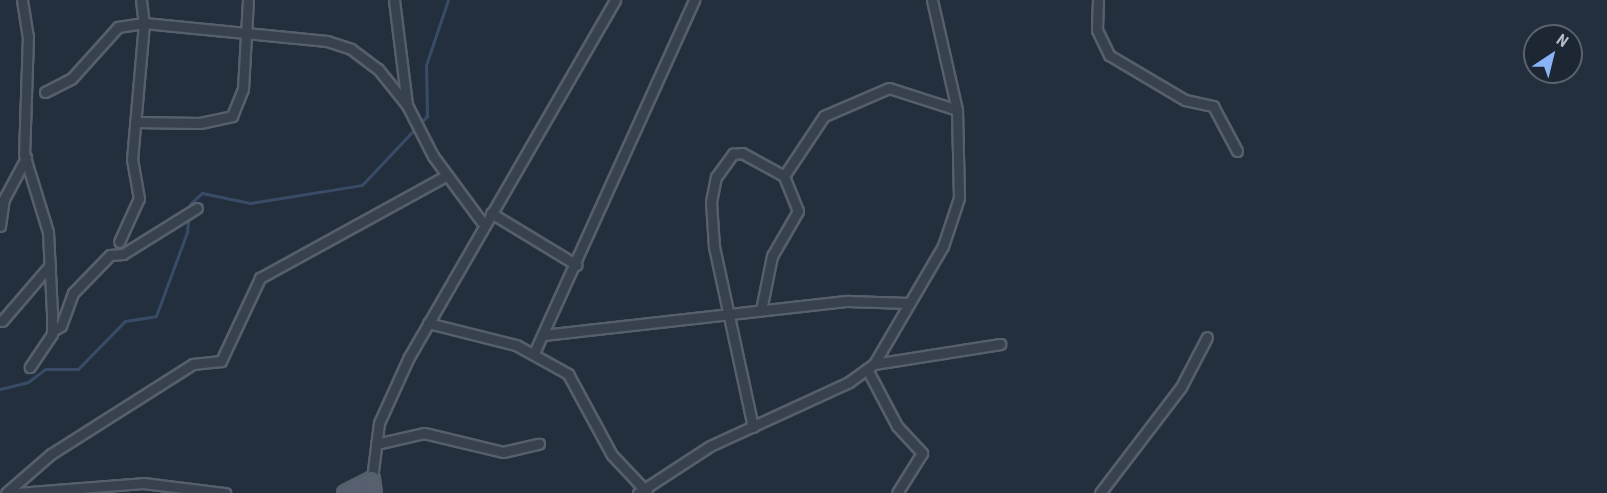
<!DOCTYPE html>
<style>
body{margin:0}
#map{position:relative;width:1607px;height:493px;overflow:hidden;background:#242f3e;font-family:"Roboto Condensed",sans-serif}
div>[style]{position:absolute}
.stream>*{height:3px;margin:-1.5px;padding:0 1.5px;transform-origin:1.5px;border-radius:1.5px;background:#394c67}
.roads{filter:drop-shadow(2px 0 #565f6c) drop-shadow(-2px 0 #565f6c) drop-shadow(0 2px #565f6c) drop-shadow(0 -2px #565f6c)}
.minor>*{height:9px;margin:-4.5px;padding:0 4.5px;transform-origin:4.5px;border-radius:4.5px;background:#38414e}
.primary>*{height:14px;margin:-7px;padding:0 7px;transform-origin:7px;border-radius:7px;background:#56606e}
span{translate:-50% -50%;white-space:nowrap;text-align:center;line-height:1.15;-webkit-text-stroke:4.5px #1d2633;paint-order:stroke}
.north{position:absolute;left:1523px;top:24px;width:60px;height:60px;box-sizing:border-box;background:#1d2633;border:2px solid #59626f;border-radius:50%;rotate:35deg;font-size:16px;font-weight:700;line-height:24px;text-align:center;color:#b4bcc9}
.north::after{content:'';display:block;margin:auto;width:21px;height:27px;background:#8ab4f8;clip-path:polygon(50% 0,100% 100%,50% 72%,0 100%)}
</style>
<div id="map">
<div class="stream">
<i style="left:0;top:389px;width:29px;rotate:-14deg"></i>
<i style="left:28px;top:382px;width:21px;rotate:-37deg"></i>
<i style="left:45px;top:369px;width:33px"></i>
<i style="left:78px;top:369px;width:67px;rotate:-45.6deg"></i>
<i style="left:125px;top:321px;width:31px;rotate:-9deg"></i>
<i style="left:156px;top:316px;width:90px;rotate:-69.7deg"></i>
<i style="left:187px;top:232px;width:28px;rotate:-84deg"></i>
<i style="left:190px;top:204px;width:16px;rotate:-43deg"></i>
<i style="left:202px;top:193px;width:49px;rotate:11.8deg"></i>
<i style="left:250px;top:203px;width:113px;rotate:-9.1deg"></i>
<i style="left:362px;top:185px;width:95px;rotate:-46.7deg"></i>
<i style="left:427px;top:116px;width:51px;rotate:-91.1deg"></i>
<i style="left:426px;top:65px;width:69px;rotate:-71.3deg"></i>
</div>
<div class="roads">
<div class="minor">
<i style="left:22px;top:0;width:36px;rotate:81deg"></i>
<i style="left:28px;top:36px;width:118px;rotate:91.9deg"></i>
<i style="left:24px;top:154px;width:82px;rotate:72.9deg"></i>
<i style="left:48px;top:232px;width:81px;rotate:87.2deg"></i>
<i style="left:52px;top:313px;width:21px;rotate:90deg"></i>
<i style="left:52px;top:334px;width:40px;rotate:124deg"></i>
<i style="left:141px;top:0;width:23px;rotate:83deg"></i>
<i style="left:144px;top:23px;width:184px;rotate:5.6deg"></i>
<i style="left:327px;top:41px;width:25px;rotate:18deg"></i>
<i style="left:351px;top:49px;width:34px;rotate:37deg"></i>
<i style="left:378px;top:69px;width:46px;rotate:51.1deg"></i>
<i style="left:394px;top:0;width:106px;rotate:82.9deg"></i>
<i style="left:407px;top:105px;width:57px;rotate:63deg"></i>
<i style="left:433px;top:156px;width:86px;rotate:53.5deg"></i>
<i style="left:1098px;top:0;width:30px;rotate:92deg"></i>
<i style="left:1097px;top:30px;width:28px;rotate:64deg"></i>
<i style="left:1109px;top:55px;width:88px;rotate:30.6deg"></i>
<i style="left:1185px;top:100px;width:29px;rotate:12deg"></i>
<i style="left:1213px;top:106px;width:51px;rotate:61.9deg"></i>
<i style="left:45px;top:92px;width:30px;rotate:-27deg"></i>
<i style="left:72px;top:78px;width:69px;rotate:-48deg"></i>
<i style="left:118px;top:27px;width:26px;rotate:-9deg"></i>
<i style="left:144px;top:23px;width:137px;rotate:95deg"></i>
<i style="left:132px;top:159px;width:40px;rotate:80deg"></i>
<i style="left:139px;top:198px;width:48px;rotate:114.4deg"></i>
<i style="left:135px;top:122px;width:65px;rotate:0.9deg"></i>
<i style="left:200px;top:123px;width:33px;rotate:-12deg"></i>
<i style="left:232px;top:116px;width:29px;rotate:-68deg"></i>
<i style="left:243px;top:89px;width:89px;rotate:-86.8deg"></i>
<i style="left:491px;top:213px;width:100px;rotate:31.2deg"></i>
<i style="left:0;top:226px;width:27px;rotate:-82deg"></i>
<i style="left:4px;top:199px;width:47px;rotate:-61.8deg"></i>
<i style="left:761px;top:310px;width:55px;rotate:-78.5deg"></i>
<i style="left:772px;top:256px;width:52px;rotate:-60deg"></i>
<i style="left:798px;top:211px;width:38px;rotate:-112deg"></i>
<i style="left:2px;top:321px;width:74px;rotate:-49.4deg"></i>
<i style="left:428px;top:323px;width:91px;rotate:14deg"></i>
<i style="left:516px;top:345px;width:60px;rotate:29.1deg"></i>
<i style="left:568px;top:374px;width:92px;rotate:61.5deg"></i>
<i style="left:612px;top:455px;width:51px;rotate:46.6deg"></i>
<i style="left:52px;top:331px;width:10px;rotate:-29deg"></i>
<i style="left:61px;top:326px;width:35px;rotate:-70deg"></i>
<i style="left:73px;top:293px;width:53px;rotate:-45.8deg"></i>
<i style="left:110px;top:255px;width:13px;rotate:-4deg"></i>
<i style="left:123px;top:254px;width:87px;rotate:-31.9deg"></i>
<i style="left:543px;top:335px;width:307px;rotate:-6.4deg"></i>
<i style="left:848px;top:301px;width:60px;rotate:1.9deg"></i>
<i style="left:534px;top:353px;width:388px;rotate:-65.6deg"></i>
<i style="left:874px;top:364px;width:128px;rotate:-9deg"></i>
<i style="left:867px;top:369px;width:64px;rotate:62.2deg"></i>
<i style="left:897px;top:426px;width:37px;rotate:47deg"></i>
<i style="left:922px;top:453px;width:47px;rotate:122deg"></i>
<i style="left:753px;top:427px;width:184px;rotate:-102.2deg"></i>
<i style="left:714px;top:247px;width:45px;rotate:-93.8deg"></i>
<i style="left:711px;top:202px;width:25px;rotate:-79deg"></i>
<i style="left:716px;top:177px;width:29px;rotate:-54deg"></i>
<i style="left:733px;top:154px;width:9px;rotate:-6deg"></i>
<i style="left:742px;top:153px;width:48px;rotate:28.7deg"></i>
<i style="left:784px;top:176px;width:72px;rotate:-56.3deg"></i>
<i style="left:824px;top:116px;width:71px;rotate:-23.3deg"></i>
<i style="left:889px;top:88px;width:71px;rotate:17.9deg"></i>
<i style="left:376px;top:444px;width:49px;rotate:-12.9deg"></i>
<i style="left:424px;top:433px;width:81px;rotate:13.5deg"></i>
<i style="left:503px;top:452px;width:37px;rotate:-13deg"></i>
<i style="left:372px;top:479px;width:56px;rotate:-82.9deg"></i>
<i style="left:379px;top:423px;width:72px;rotate:-65.6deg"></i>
<i style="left:409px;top:357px;width:412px;rotate:-60deg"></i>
<i style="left:6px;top:493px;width:60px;rotate:-40.9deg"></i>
<i style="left:51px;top:454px;width:168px;rotate:-32.4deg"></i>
<i style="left:193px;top:364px;width:28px;rotate:-6deg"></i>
<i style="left:221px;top:361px;width:92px;rotate:-64.8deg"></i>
<i style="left:260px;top:278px;width:213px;rotate:-28.8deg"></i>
<i style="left:17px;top:493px;width:126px;rotate:-4.5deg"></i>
<i style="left:143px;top:483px;width:83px;rotate:7deg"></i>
<i style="left:638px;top:493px;width:86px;rotate:-33.1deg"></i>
<i style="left:710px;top:446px;width:153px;rotate:-24.7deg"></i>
<i style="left:849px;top:382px;width:31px;rotate:-36deg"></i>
<i style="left:874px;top:364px;width:137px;rotate:-59.7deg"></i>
<i style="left:943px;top:246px;width:51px;rotate:-71.6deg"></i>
<i style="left:959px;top:198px;width:88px;rotate:-91.3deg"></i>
<i style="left:957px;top:110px;width:113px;rotate:-102.8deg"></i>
<i style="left:1100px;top:493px;width:133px;rotate:-52.6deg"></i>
<i style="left:1181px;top:387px;width:56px;rotate:-62.5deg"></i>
</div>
<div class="primary">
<i style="left:345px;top:493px;width:30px;rotate:-27deg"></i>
<i style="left:372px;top:479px;width:14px;rotate:82deg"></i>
</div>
</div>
<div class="north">N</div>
</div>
